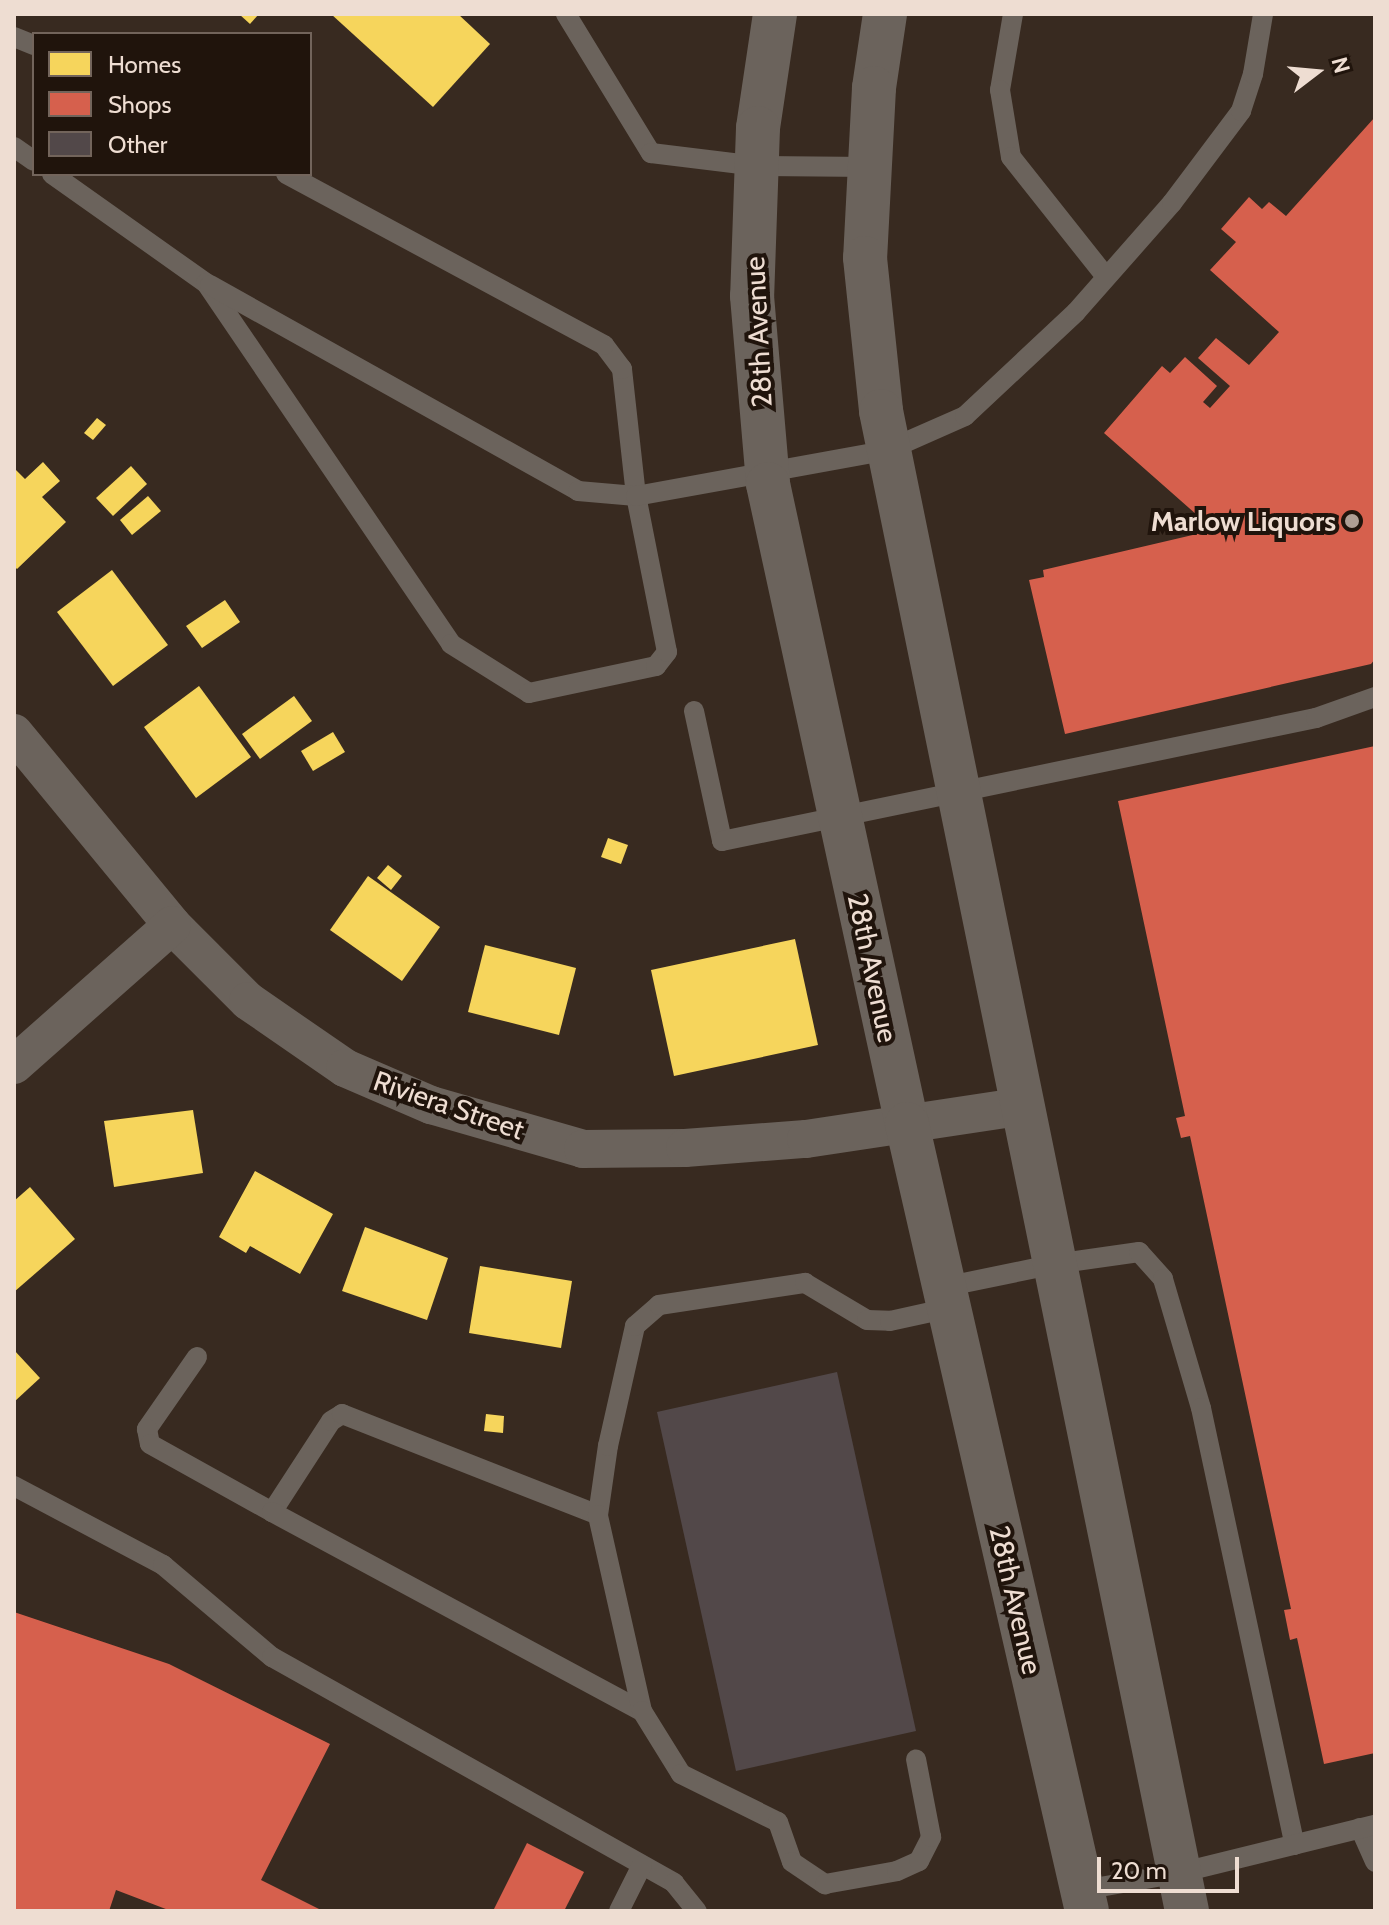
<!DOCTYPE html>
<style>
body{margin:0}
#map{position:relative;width:1389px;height:1925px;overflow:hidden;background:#382a20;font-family:Cabin,sans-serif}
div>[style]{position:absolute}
.homes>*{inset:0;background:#f6d55c}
.shops>*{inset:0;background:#d6604d}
.building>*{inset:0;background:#524849}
.service>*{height:20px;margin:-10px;padding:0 10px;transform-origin:10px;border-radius:10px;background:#6b635c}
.minor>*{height:38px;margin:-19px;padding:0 19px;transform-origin:19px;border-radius:19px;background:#6b635c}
.tertiary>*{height:44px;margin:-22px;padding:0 22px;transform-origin:22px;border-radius:22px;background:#6b635c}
.dots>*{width:22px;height:22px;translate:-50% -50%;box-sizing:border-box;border:4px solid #20140c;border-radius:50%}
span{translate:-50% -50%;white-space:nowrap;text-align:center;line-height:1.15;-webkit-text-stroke:8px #20140c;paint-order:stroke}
.street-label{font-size:28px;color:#eeddd2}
.poi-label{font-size:28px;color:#eeddd2;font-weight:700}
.right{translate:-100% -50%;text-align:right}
.frame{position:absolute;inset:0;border:16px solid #eeddd2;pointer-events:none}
.legend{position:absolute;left:32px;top:32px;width:280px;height:144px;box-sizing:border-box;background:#20140c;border:2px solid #72645b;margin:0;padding:10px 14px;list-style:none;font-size:24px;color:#eeddd2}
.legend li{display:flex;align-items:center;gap:16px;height:40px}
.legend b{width:40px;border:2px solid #72645b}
.north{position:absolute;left:1277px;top:32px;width:80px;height:80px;-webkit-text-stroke:6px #20140c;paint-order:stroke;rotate:74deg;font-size:22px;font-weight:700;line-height:32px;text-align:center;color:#eeddd2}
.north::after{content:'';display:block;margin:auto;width:28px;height:36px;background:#eeddd2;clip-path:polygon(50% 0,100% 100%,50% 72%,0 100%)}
.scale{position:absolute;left:1097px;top:1857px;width:142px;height:36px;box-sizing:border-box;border:4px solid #eeddd2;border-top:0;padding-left:10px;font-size:24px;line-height:28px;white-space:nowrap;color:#eeddd2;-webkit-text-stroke:6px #20140c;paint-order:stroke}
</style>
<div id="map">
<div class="homes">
<i style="clip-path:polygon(239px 14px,259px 14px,250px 24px)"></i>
<i style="clip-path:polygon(331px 14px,458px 14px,490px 44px,433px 107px)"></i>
<i style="clip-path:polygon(97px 418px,106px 425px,93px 440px,84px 433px)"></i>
<i style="clip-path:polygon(43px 462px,60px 481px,42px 497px,66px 522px,17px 569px,14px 566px,14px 468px,25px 479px)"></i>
<i style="clip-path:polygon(131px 466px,147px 484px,113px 516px,96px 498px)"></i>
<i style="clip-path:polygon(148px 496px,161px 511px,132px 535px,120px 520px)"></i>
<i style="clip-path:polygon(112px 570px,168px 645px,113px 686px,57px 612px)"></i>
<i style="clip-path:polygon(225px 600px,240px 622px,202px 648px,186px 626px)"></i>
<i style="clip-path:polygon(199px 686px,251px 757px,196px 798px,144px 727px)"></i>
<i style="clip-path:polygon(294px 696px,312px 721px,260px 759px,242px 734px)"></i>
<i style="clip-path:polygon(333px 732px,345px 752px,313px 771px,301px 751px)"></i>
<i style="clip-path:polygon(608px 838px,628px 845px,621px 864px,601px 857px)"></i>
<i style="clip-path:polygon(388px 865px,402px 876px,391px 890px,377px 878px)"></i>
<i style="clip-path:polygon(368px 876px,440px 927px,402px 981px,330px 930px)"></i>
<i style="clip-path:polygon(795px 939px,818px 1045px,674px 1076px,651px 970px)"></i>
<i style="clip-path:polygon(485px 945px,576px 968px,559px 1035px,468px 1012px)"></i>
<i style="clip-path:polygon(193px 1110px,203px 1173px,114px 1187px,104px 1121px)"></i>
<i style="clip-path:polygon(255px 1171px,333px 1214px,300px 1274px,250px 1246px,246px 1253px,219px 1237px)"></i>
<i style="clip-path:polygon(30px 1187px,75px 1239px,14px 1292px,14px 1201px)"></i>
<i style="clip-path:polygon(365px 1227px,448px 1258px,427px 1320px,342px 1291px)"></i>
<i style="clip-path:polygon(480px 1266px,572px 1281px,561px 1348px,469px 1333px)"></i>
<i style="clip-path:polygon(14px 1350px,40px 1378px,14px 1402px)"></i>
<i style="clip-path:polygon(486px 1414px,504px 1416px,503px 1433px,484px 1431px)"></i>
</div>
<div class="shops">
<i style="clip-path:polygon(1375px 117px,1375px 659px,1371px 664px,1065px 734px,1029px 580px,1044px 577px,1043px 570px,1214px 530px,1104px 433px,1162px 366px,1170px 373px,1185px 357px,1217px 386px,1203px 402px,1210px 408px,1230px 386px,1198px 358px,1216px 338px,1249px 365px,1279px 332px,1210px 270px,1236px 242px,1221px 229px,1249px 197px,1262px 209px,1269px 202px,1286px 216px)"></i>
<i style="clip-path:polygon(1375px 746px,1375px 1753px,1324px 1764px,1297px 1638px,1290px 1640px,1284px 1610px,1291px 1609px,1190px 1136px,1181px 1138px,1176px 1118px,1185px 1116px,1118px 801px)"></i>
<i style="clip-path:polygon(14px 1612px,169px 1664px,330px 1744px,261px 1880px,323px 1911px,171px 1911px,116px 1890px,109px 1911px,14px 1911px)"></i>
<i style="clip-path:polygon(527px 1843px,584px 1872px,564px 1911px,493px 1911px)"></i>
</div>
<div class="building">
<i style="clip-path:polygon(837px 1372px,916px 1731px,736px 1771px,657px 1412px)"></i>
</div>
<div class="service">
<i style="left:566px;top:14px;width:163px;rotate:58.6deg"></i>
<i style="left:651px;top:153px;width:107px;rotate:7deg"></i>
<i style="left:757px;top:166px;width:113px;rotate:0.5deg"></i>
<i style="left:1013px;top:14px;width:77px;rotate:99.7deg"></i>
<i style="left:1000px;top:90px;width:68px;rotate:80.7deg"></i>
<i style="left:1011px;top:157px;width:153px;rotate:51.6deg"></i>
<i style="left:14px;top:37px;width:22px;rotate:22deg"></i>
<i style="left:14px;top:147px;width:24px;rotate:35deg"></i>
<i style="left:52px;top:174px;width:189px;rotate:35.3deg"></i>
<i style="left:206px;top:283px;width:436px;rotate:55.8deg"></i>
<i style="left:451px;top:644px;width:92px;rotate:32.1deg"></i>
<i style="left:529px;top:693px;width:130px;rotate:-12deg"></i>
<i style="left:656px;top:666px;width:18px;rotate:-52deg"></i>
<i style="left:667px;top:652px;width:159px;rotate:-101.2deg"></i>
<i style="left:636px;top:496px;width:128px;rotate:-96.3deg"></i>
<i style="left:622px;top:369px;width:30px;rotate:-127deg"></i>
<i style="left:604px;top:345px;width:361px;rotate:-151.7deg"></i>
<i style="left:210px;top:285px;width:422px;rotate:29.2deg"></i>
<i style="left:578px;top:491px;width:58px;rotate:4.9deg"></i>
<i style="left:636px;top:496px;width:256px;rotate:-10.3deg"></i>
<i style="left:888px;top:450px;width:84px;rotate:-23.8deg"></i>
<i style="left:965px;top:416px;width:152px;rotate:-43.1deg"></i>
<i style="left:1076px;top:312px;width:145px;rotate:-48.6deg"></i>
<i style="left:1172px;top:203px;width:115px;rotate:-53.1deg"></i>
<i style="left:1241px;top:111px;width:39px;rotate:-72deg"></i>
<i style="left:1253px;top:74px;width:61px;rotate:-80.5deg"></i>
<i style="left:694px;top:711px;width:133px;rotate:77.8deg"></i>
<i style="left:722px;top:841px;width:607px;rotate:-11.7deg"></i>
<i style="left:1316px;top:718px;width:63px;rotate:-19.6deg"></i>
<i style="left:944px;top:1287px;width:113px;rotate:-11.7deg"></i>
<i style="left:1055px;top:1264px;width:85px;rotate:-8.1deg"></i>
<i style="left:1139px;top:1252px;width:36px;rotate:48deg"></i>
<i style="left:1163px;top:1279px;width:134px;rotate:73.6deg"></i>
<i style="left:1201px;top:1408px;width:447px;rotate:77.9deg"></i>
<i style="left:197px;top:1357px;width:88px;rotate:124.8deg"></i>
<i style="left:147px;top:1429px;width:15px;rotate:79deg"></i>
<i style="left:150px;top:1444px;width:140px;rotate:29.1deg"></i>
<i style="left:272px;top:1512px;width:108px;rotate:-57deg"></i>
<i style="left:331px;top:1421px;width:13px;rotate:-32deg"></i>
<i style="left:342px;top:1414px;width:275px;rotate:21.5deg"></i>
<i style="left:598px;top:1515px;width:70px;rotate:-81.8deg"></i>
<i style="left:608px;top:1446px;width:123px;rotate:-77.3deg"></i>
<i style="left:635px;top:1326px;width:32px;rotate:-41deg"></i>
<i style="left:659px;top:1305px;width:148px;rotate:-8.6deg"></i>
<i style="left:805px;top:1283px;width:72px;rotate:30.8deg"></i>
<i style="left:867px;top:1320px;width:23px;rotate:2deg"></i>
<i style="left:890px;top:1321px;width:60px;rotate:-12.4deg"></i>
<i style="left:14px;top:1486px;width:169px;rotate:27.9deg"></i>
<i style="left:163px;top:1565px;width:143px;rotate:40.2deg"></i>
<i style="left:272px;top:1657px;width:461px;rotate:29.3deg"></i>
<i style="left:674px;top:1883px;width:36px;rotate:51deg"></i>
<i style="left:272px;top:1512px;width:420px;rotate:28.3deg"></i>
<i style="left:642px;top:1711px;width:201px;rotate:-102.7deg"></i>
<i style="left:642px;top:1711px;width:74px;rotate:58.2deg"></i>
<i style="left:681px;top:1774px;width:108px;rotate:26.3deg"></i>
<i style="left:778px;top:1822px;width:42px;rotate:70.7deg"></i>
<i style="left:792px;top:1862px;width:40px;rotate:34deg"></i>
<i style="left:825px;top:1884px;width:73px;rotate:-10.2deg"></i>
<i style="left:897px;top:1871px;width:24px;rotate:-24deg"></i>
<i style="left:919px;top:1861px;width:27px;rotate:-63deg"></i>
<i style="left:931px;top:1837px;width:79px;rotate:-100.9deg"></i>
<i style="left:1360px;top:1828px;width:37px;rotate:66deg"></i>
<i style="left:1083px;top:1890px;width:97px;rotate:-10deg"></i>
<i style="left:1179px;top:1873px;width:202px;rotate:-13.8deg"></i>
<i style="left:619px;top:1911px;width:51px;rotate:-63.4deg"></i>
</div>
<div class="minor">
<i style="left:14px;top:733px;width:249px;rotate:50.5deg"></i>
<i style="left:172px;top:925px;width:107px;rotate:45deg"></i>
<i style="left:248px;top:1001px;width:118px;rotate:34.6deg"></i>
<i style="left:345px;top:1068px;width:94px;rotate:23.3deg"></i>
<i style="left:431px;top:1105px;width:158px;rotate:16.1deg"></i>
<i style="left:583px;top:1149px;width:102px;rotate:-0.6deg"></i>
<i style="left:685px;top:1148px;width:121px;rotate:-4.3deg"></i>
<i style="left:806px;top:1139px;width:219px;rotate:-8.6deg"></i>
<i style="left:14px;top:1065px;width:211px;rotate:-41.5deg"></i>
</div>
<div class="tertiary">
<i style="left:775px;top:14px;width:115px;rotate:98.5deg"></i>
<i style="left:758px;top:128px;width:168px;rotate:92deg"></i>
<i style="left:752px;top:296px;width:189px;rotate:85.1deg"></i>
<i style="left:768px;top:484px;width:655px;rotate:77.75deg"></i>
<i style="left:907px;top:1124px;width:807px;rotate:77.12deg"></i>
<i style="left:885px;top:14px;width:75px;rotate:98.5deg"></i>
<i style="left:874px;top:88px;width:170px;rotate:93deg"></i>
<i style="left:865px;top:258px;width:154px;rotate:84deg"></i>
<i style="left:881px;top:411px;width:1531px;rotate:78.47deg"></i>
</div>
<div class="dots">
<i style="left:1352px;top:521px;background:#ae9e94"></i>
</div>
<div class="street-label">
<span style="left:758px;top:332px;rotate:-93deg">28th Avenue</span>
<span style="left:873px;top:968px;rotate:78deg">28th Avenue</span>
<span style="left:449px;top:1105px;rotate:19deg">Riviera Street</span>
<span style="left:1016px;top:1600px;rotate:77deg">28th Avenue</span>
</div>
<div class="poi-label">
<span class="right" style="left:1336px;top:521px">Marlow Liquors</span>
</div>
<div class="frame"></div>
<ul class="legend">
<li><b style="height:22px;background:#f6d55c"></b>Homes</li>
<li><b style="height:22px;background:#d6604d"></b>Shops</li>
<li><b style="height:22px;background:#524849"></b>Other</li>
</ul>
<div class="north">N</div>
<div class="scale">20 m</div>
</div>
